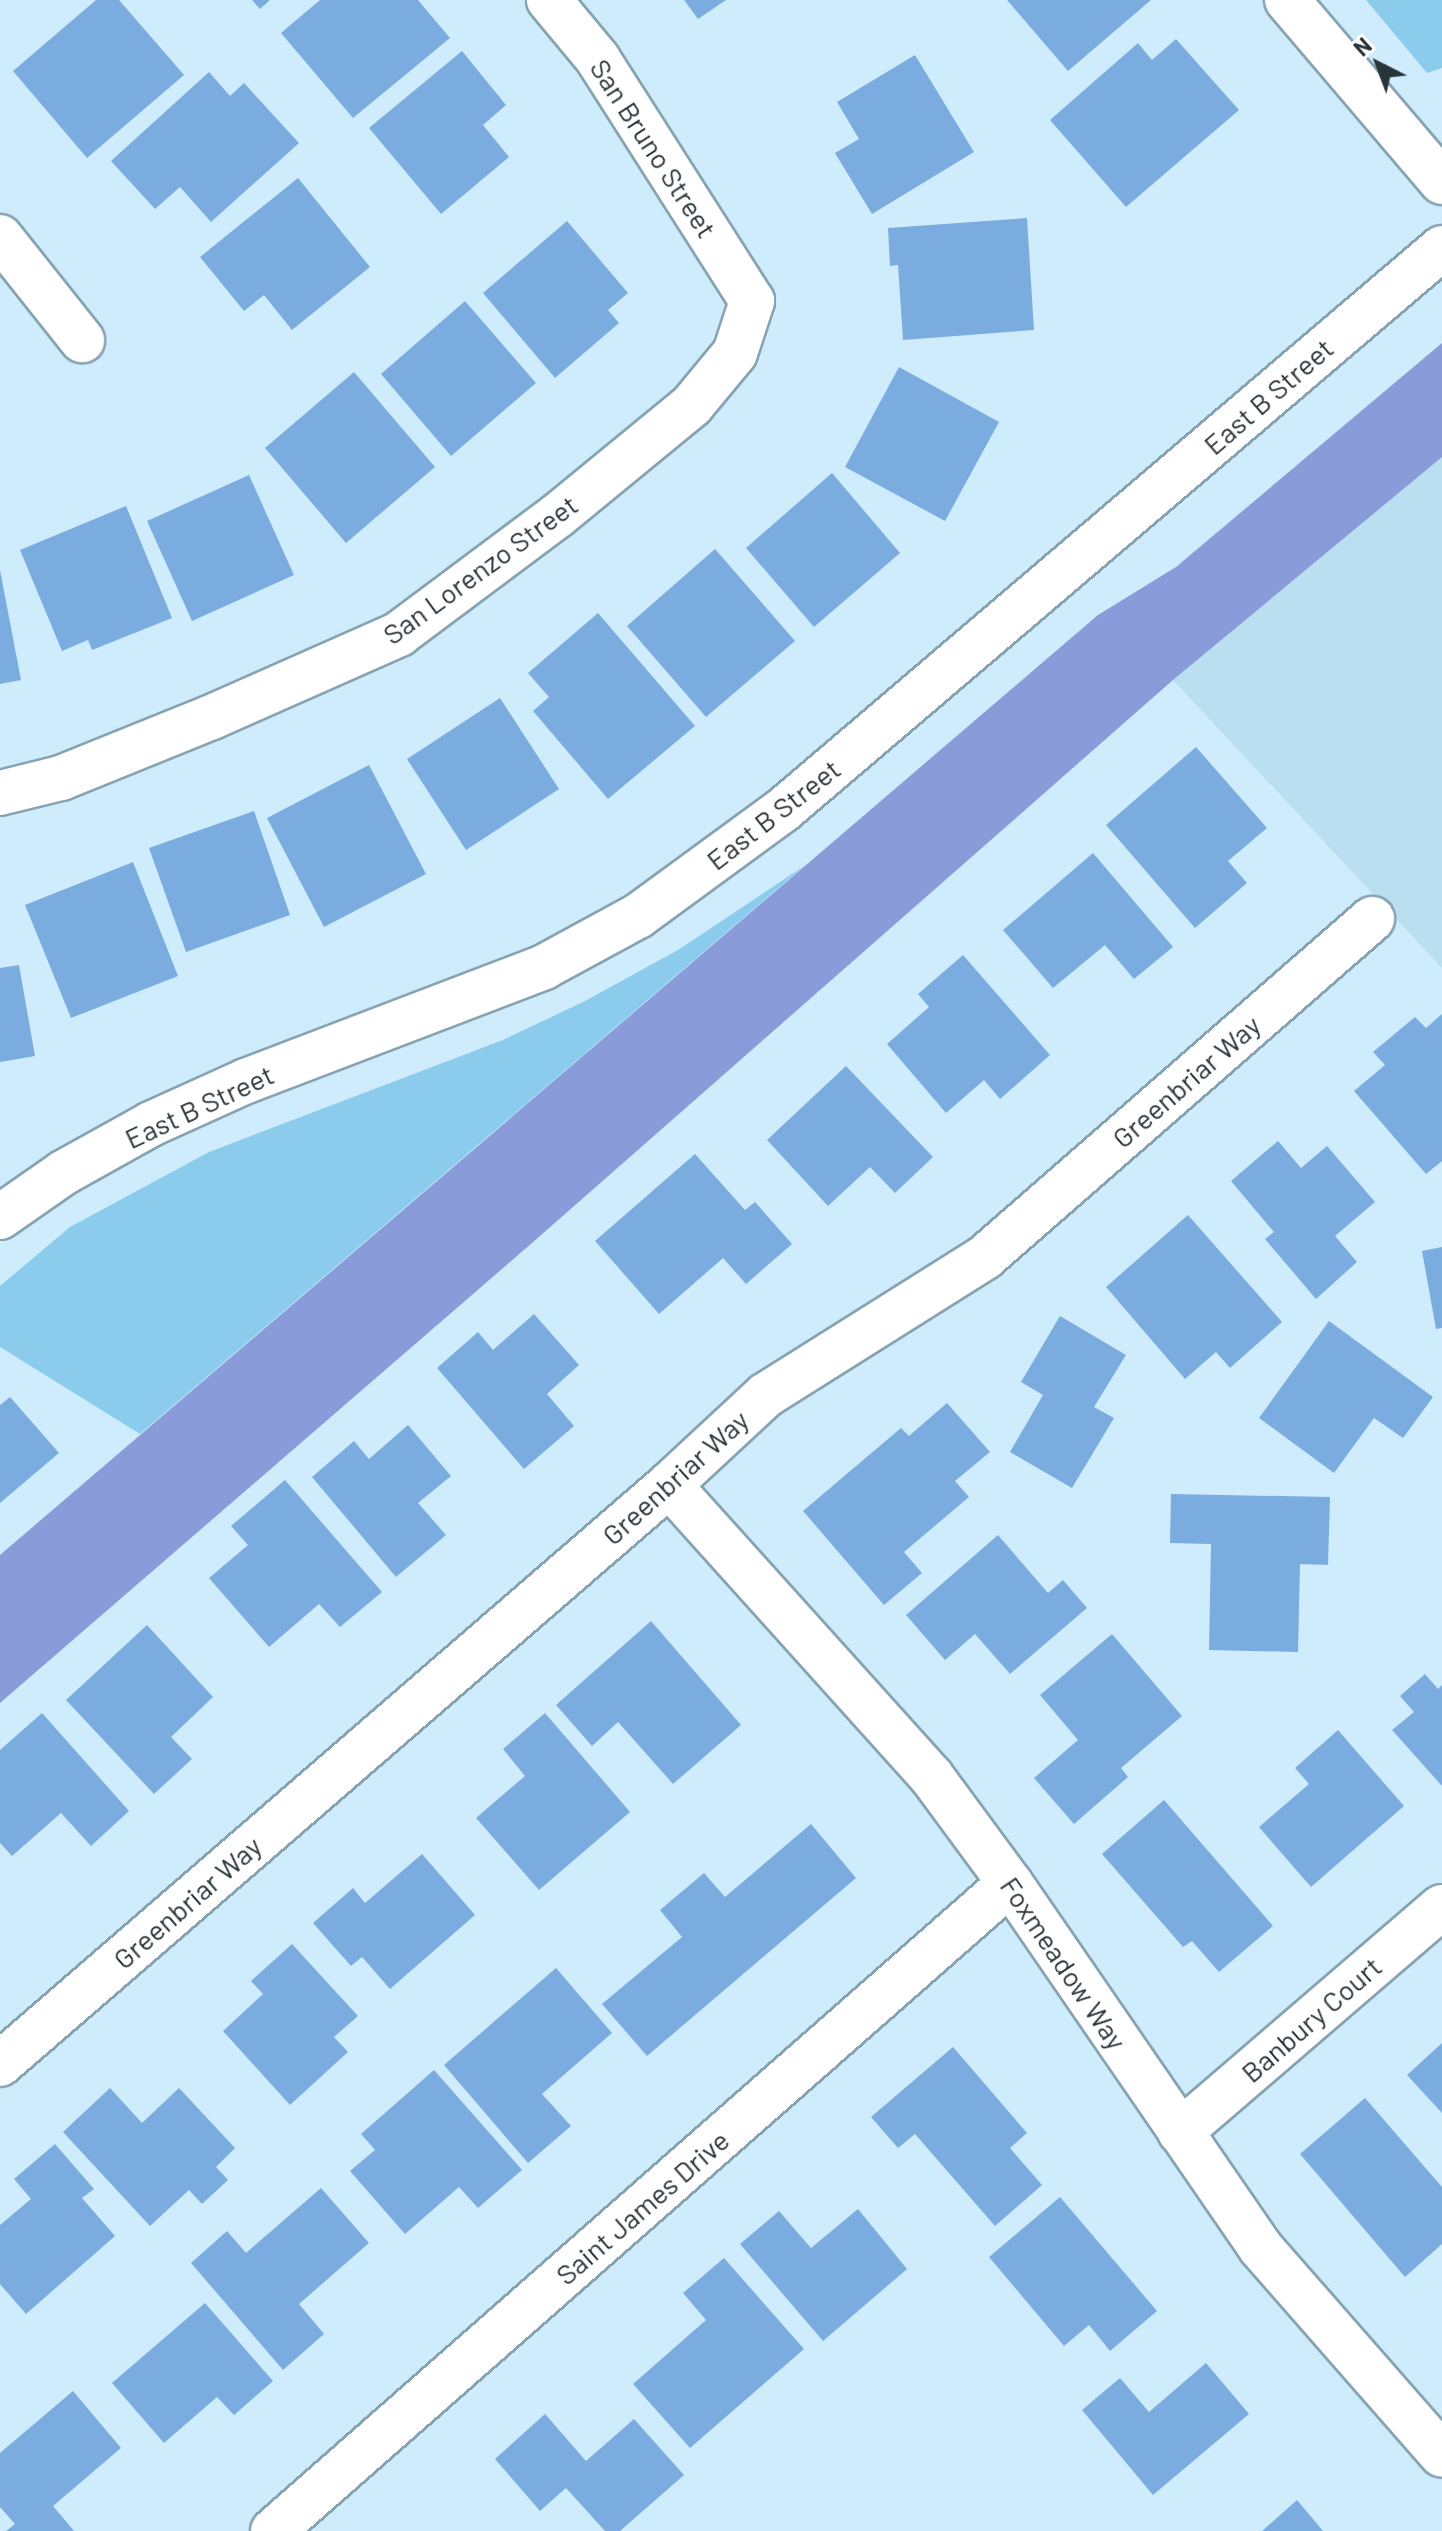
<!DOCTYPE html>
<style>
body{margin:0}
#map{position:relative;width:1442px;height:2531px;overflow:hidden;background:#cfecfc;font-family:Barlow,sans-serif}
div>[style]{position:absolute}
.built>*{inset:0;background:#badff1}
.green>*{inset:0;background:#8bccec}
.water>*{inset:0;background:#899bd8}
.building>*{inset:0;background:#7bace0}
.roads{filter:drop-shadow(2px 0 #87a3b1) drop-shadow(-2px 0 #87a3b1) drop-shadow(0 2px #87a3b1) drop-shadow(0 -2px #87a3b1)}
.minor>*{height:44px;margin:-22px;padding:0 22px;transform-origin:22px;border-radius:22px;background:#fff}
span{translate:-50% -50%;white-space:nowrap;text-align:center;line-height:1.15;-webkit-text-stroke:6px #fff;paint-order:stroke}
.street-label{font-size:28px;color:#29343a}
.north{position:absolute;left:1338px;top:24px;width:80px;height:80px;-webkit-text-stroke:6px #fff;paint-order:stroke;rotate:318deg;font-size:22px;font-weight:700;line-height:32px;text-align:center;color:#29343a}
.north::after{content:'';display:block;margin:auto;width:28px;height:36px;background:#29343a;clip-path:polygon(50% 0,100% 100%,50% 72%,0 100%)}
</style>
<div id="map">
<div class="built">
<i style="clip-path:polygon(1442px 457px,1442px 968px,1173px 680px)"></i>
</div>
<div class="green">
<i style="clip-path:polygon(1366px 0,1442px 0,1442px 68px,1427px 73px)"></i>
<i style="clip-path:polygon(804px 866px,140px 1434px,0 1347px,0 1286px,70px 1227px,209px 1152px,503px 1040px,585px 1001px,678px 950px)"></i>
</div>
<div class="water">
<i style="clip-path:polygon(1442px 343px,1442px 457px,1173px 680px,532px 1243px,0 1703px,0 1555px,1098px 615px,1176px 567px)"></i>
</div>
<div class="building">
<i style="clip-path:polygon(96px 0,119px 0,184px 75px,87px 158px,13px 71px)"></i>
<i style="clip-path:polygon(252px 0,270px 0,260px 9px)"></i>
<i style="clip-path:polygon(320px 0,418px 0,450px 38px,353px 118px,281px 33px)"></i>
<i style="clip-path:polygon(684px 0,726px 0,698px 19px)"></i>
<i style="clip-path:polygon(1007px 0,1151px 0,1068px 71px)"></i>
<i style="clip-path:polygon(1176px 39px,1239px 110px,1126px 207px,1050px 120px,1138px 43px,1152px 60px)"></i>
<i style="clip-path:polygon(462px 51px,506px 105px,483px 125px,509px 157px,441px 214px,369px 128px)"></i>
<i style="clip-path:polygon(915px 55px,974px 152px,872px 214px,835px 153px,859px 139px,837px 102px)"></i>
<i style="clip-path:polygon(209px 72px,230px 96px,244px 83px,299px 143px,211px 222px,180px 187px,155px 209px,111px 161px)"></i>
<i style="clip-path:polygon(298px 178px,370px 267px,292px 330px,264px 295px,244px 311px,200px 257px)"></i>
<i style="clip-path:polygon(1027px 218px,1034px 330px,903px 340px,898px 265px,890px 266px,888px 228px)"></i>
<i style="clip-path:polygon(567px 221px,628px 293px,608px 310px,619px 323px,555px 378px,483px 293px)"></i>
<i style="clip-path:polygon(465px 301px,536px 383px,451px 456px,381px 374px)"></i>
<i style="clip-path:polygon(899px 367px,999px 422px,945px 521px,845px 467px)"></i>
<i style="clip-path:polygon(354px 372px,435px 467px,346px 543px,265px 448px)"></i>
<i style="clip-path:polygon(832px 473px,900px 553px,814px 627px,746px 548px)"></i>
<i style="clip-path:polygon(249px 475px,294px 575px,192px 621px,147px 521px)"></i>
<i style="clip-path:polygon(126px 506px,172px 618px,92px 650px,88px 640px,62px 651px,20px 550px)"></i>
<i style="clip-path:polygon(715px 549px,795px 641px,706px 717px,627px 626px)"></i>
<i style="clip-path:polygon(0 570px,21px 680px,0 684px)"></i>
<i style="clip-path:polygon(598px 613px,695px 726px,608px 799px,533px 711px,549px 697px,528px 673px)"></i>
<i style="clip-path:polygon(500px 698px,559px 789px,466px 850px,407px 759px)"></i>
<i style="clip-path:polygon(1196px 747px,1267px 828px,1228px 861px,1247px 883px,1195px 928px,1106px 825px)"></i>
<i style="clip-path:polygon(369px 765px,426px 874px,324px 927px,267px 818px)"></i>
<i style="clip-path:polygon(254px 811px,290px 915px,186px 952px,149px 848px)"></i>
<i style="clip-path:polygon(1093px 853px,1173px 947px,1134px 979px,1105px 945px,1053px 988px,1003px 930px)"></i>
<i style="clip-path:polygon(133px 862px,178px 976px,71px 1018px,25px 905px)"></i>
<i style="clip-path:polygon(963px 955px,1050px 1055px,1000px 1099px,984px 1080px,946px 1113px,887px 1044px,929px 1007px,918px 994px)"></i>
<i style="clip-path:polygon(19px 965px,35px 1056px,0 1062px,0 968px)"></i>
<i style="clip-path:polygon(1442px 1014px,1442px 1161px,1426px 1174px,1354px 1091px,1385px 1065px,1373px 1052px,1415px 1017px,1426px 1028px)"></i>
<i style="clip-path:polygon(846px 1066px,933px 1157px,895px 1193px,870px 1167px,828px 1206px,767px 1140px)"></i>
<i style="clip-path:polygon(1278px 1141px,1301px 1168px,1327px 1146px,1375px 1202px,1335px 1236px,1357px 1262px,1316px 1299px,1265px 1239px,1274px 1232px,1231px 1181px)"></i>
<i style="clip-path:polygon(695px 1154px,745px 1210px,755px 1202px,792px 1244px,746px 1284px,723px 1258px,659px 1314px,595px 1241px)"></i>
<i style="clip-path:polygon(1188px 1215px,1282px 1322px,1230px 1368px,1216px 1352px,1185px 1379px,1106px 1287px)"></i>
<i style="clip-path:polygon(1442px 1247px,1442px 1328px,1436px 1329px,1422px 1251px)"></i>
<i style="clip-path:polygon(534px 1314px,579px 1365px,547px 1394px,574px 1426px,524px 1469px,437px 1368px,478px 1332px,493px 1350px)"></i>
<i style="clip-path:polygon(1060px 1316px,1126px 1355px,1094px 1407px,1114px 1418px,1072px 1488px,1010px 1452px,1043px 1395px,1021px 1382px)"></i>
<i style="clip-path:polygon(1329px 1321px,1433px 1397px,1403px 1438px,1374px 1418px,1334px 1473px,1259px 1418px)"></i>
<i style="clip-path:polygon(10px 1397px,59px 1453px,0 1503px,0 1405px)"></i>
<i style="clip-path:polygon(947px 1403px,990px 1452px,955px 1481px,969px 1497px,904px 1552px,922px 1573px,884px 1605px,803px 1511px,901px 1428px,909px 1436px)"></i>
<i style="clip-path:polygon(408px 1425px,451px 1476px,418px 1503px,446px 1535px,396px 1577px,312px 1477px,354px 1441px,369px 1459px)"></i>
<i style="clip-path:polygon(285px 1480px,382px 1592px,340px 1627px,319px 1604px,269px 1647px,209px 1578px,248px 1545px,231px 1526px)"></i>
<i style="clip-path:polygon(1171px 1494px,1330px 1497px,1328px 1565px,1300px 1564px,1298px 1652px,1209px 1650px,1211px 1544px,1170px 1543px)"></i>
<i style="clip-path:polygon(998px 1535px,1048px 1593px,1063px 1580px,1087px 1608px,1010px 1674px,975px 1634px,945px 1660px,906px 1615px)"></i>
<i style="clip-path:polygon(651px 1621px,741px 1725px,673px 1784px,618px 1722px,592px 1746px,556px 1705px)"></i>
<i style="clip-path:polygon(147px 1625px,213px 1697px,171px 1737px,192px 1759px,154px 1794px,66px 1700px)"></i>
<i style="clip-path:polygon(1112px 1634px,1182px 1716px,1121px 1768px,1128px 1777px,1074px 1824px,1034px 1778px,1078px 1740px,1040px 1695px)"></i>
<i style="clip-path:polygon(1425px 1674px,1438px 1689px,1442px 1685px,1442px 1786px,1392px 1730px,1414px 1712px,1400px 1696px)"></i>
<i style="clip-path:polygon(42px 1713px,129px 1811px,91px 1846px,61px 1813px,12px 1856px,0 1843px,0 1750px)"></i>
<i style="clip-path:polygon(545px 1713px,630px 1812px,539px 1890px,476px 1818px,525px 1776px,503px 1749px)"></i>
<i style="clip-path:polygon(1338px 1730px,1404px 1806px,1311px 1887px,1259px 1827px,1309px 1784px,1295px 1768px)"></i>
<i style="clip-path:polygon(1164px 1800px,1273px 1926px,1219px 1972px,1192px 1941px,1183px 1947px,1102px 1854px)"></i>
<i style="clip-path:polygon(811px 1824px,856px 1878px,647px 2056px,602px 2004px,682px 1937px,660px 1910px,704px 1873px,725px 1897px)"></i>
<i style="clip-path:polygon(422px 1854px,475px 1915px,390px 1989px,362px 1957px,351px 1966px,313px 1923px,353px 1888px,365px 1903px)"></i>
<i style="clip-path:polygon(292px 1944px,358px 2016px,334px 2037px,348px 2052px,290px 2105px,223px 2031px,263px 1994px,251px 1981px)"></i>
<i style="clip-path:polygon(556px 1968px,612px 2033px,542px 2094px,571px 2126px,528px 2163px,444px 2065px)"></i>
<i style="clip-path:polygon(1442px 2043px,1442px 2113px,1407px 2075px)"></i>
<i style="clip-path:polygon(953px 2047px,1027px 2133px,1010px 2148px,1042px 2185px,995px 2226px,915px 2134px,898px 2148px,871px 2117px)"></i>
<i style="clip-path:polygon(434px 2070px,522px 2170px,478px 2208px,459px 2187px,405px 2234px,350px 2171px,375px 2150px,361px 2134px)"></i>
<i style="clip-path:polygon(110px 2088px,142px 2123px,179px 2088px,235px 2148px,216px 2167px,228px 2180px,202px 2204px,189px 2190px,150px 2226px,63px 2132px)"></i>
<i style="clip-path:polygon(1365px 2098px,1442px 2187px,1442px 2244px,1405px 2277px,1300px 2154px)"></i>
<i style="clip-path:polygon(55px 2144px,94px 2189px,82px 2198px,115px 2236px,26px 2314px,0 2284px,0 2225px,31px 2199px,14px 2179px)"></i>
<i style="clip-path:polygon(321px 2188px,369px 2243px,299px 2304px,324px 2334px,283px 2370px,191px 2263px,227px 2231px,246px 2253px)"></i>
<i style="clip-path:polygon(1060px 2197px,1157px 2311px,1110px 2351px,1089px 2325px,1064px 2346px,989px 2257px)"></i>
<i style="clip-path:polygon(858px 2209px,907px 2269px,823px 2341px,740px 2244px,779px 2211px,811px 2248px)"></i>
<i style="clip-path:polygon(724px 2258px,804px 2349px,690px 2448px,633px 2384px,706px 2320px,683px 2293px)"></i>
<i style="clip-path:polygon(205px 2303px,273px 2381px,234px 2415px,217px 2397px,164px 2443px,112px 2383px)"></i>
<i style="clip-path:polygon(1206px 2363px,1249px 2414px,1153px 2495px,1082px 2410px,1120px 2378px,1149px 2412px)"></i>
<i style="clip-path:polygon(73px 2391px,121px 2448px,53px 2506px,74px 2531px,6px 2531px,15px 2524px,0 2507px,0 2453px)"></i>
<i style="clip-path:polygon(545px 2414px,586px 2461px,634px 2419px,684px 2475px,620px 2531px,605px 2531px,566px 2488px,540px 2511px,495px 2459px)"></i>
<i style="clip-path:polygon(1297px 2500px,1323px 2531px,1262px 2531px)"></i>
</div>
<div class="roads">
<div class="minor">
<i style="left:1287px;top:0;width:239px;rotate:49.6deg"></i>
<i style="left:0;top:237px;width:132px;rotate:51.5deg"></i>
<i style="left:0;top:793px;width:63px;rotate:-13.8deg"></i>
<i style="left:61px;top:778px;width:163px;rotate:-22deg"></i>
<i style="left:212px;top:717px;width:205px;rotate:-23.9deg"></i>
<i style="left:399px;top:634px;width:197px;rotate:-36.8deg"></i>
<i style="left:557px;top:516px;width:175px;rotate:-39.4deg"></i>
<i style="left:692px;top:405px;width:67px;rotate:-50.4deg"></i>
<i style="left:735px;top:353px;width:55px;rotate:-71.9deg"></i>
<i style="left:752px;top:301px;width:287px;rotate:-122.5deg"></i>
<i style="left:598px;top:59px;width:77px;rotate:-129.7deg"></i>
<i style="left:0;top:1217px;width:77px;rotate:-34.9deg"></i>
<i style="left:63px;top:1173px;width:101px;rotate:-29.1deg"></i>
<i style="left:151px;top:1124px;width:104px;rotate:-24.4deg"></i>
<i style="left:246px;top:1081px;width:319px;rotate:-20.9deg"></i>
<i style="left:544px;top:967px;width:107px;rotate:-28.5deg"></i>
<i style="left:638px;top:916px;width:180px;rotate:-36.2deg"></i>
<i style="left:783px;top:810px;width:866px;rotate:-40.46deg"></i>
<i style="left:669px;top:1485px;width:392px;rotate:48deg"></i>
<i style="left:931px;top:1776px;width:133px;rotate:53.6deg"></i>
<i style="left:1010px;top:1883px;width:442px;rotate:55.5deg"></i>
<i style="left:1260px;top:2247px;width:276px;rotate:48.8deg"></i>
<i style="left:0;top:2064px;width:885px;rotate:-40.88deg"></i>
<i style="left:669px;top:1485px;width:132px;rotate:-42.9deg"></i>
<i style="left:766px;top:1395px;width:259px;rotate:-32.2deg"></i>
<i style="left:985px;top:1257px;width:514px;rotate:-41.13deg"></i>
<i style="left:1180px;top:2132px;width:345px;rotate:-40.7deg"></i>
<i style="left:273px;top:2531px;width:981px;rotate:-41.32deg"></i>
</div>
</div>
<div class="street-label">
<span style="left:654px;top:148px;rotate:57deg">San Bruno Street</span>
<span style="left:1268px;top:396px;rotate:-41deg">East B Street</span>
<span style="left:480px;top:569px;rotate:-36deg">San Lorenzo Street</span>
<span style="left:773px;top:814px;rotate:-38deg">East B Street</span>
<span style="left:1186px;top:1081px;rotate:-41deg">Greenbriar Way</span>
<span style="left:199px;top:1106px;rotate:-25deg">East B Street</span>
<span style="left:675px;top:1477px;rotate:-42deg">Greenbriar Way</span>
<span style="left:187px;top:1902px;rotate:-41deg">Greenbriar Way</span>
<span style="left:1064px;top:1963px;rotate:56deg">Foxmeadow Way</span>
<span style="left:1311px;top:2019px;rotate:-41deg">Banbury Court</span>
<span style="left:642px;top:2207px;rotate:-41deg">Saint James Drive</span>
</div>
<div class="north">N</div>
</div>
